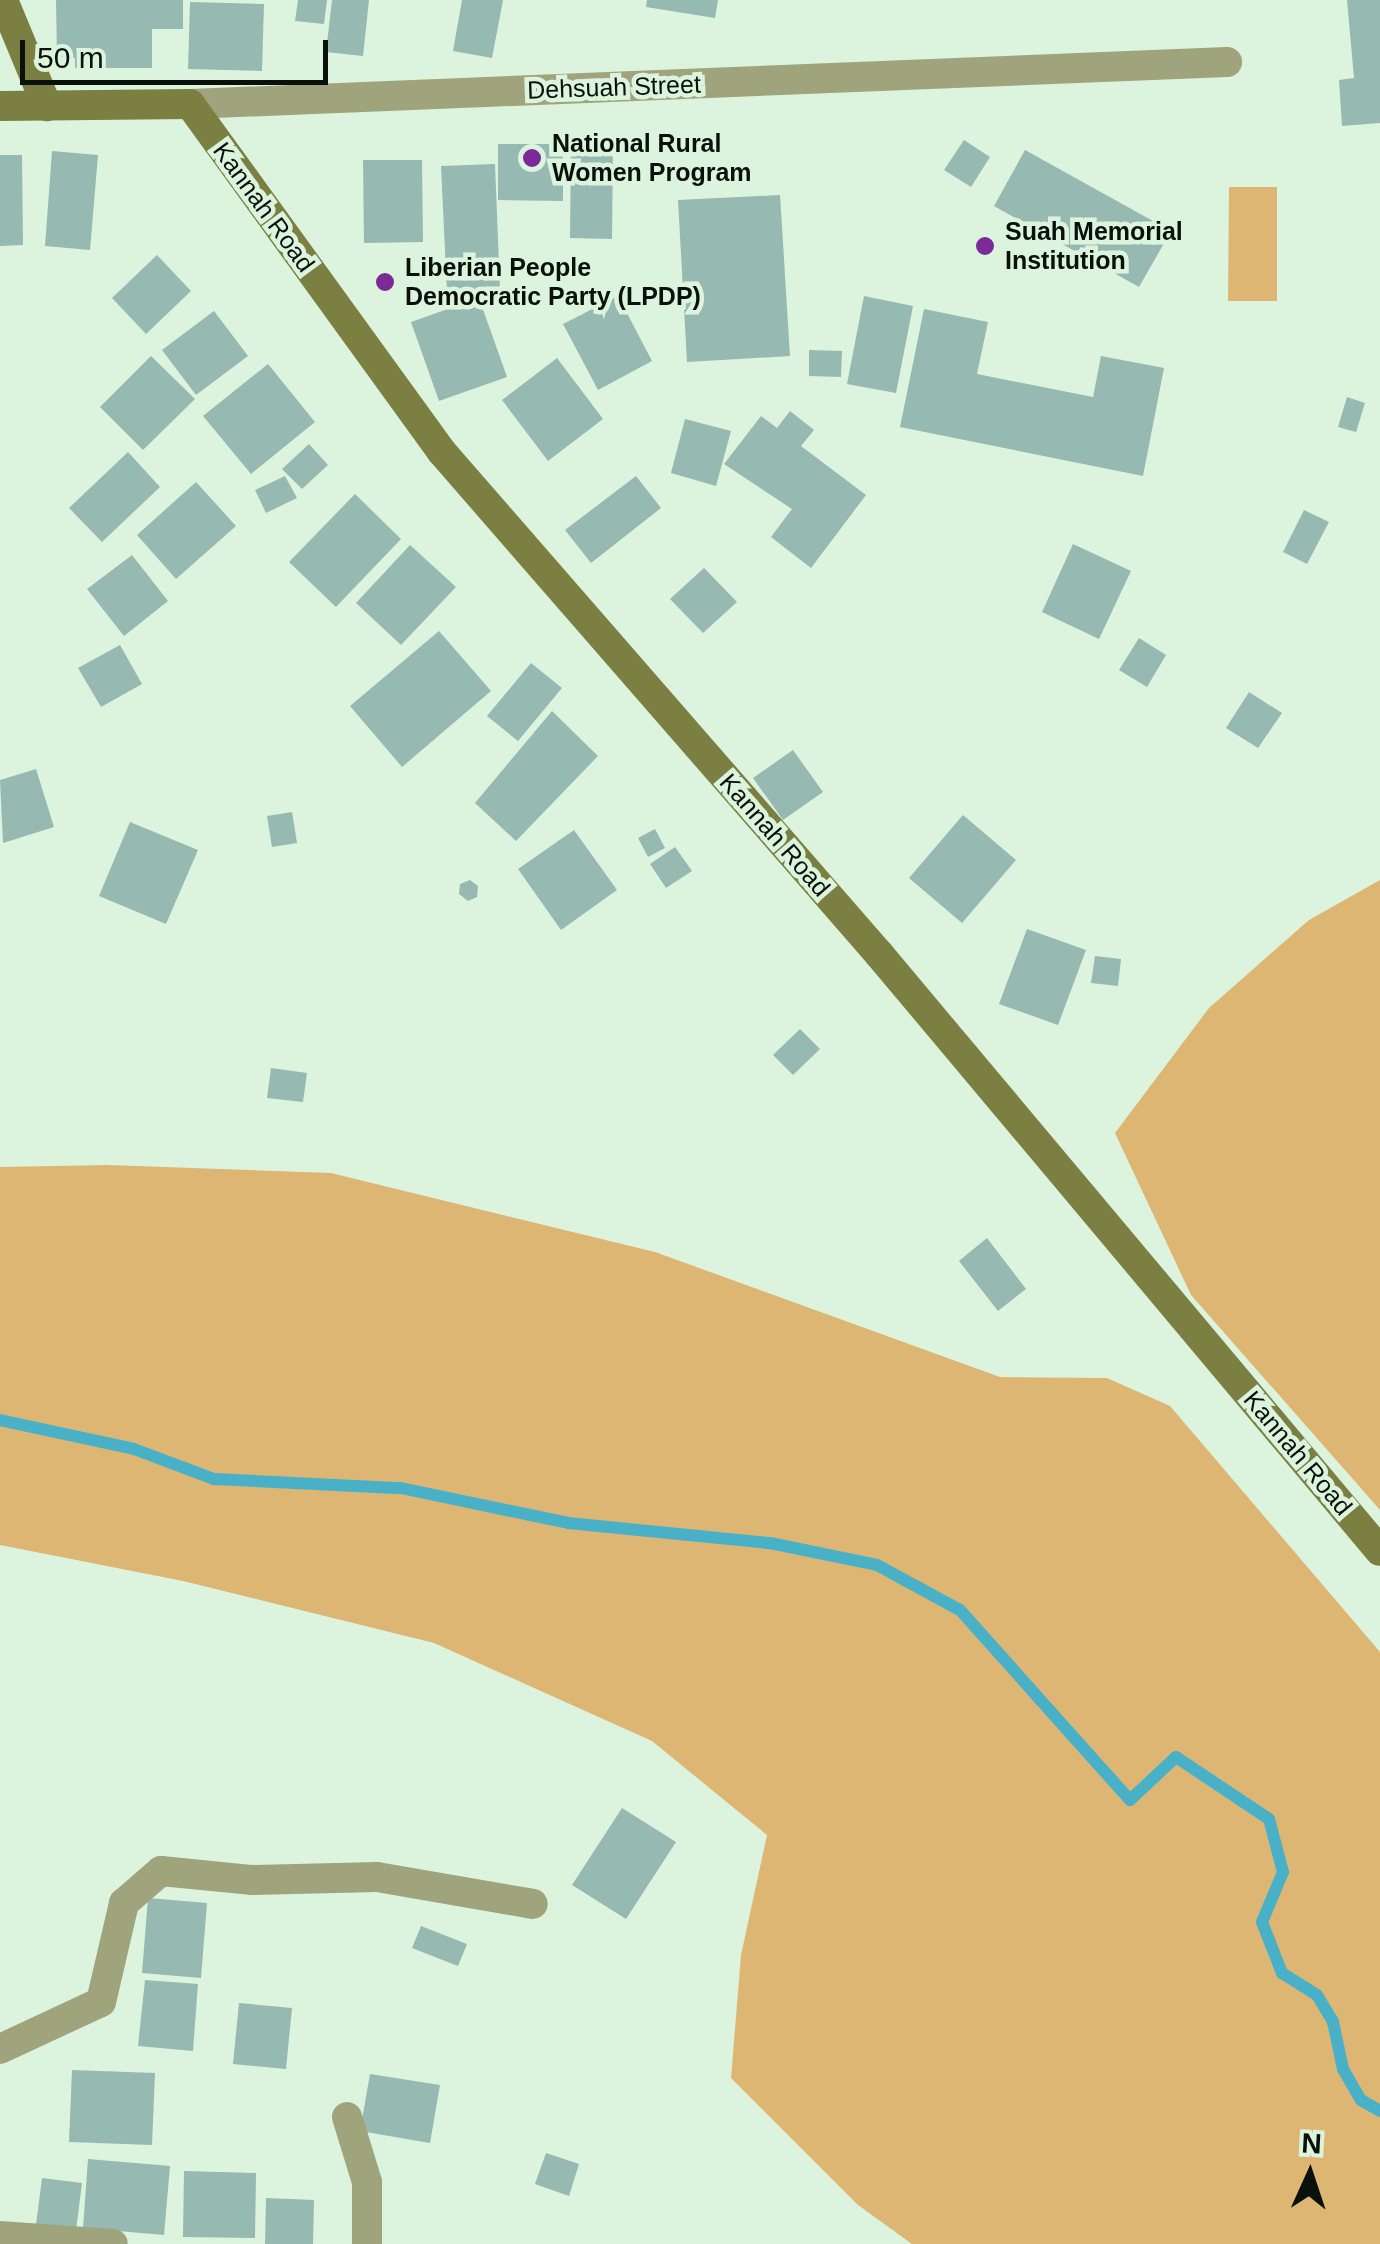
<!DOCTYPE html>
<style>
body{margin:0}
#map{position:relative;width:1380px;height:2244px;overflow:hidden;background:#dcf4de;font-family:Arial,sans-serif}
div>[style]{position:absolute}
.green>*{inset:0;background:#ddb674}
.stream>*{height:12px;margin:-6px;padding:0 6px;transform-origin:6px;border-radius:6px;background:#48b1c8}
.building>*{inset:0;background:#96b9b1}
.street>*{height:30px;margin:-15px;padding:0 15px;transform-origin:15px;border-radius:15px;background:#9fa47c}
.secondary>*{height:30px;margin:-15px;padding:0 15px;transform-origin:15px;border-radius:15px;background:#7b8042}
.dots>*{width:28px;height:28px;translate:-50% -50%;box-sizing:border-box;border:5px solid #dcf4de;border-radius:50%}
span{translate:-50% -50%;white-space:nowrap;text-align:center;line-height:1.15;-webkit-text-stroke:9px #dcf4de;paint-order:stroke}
.street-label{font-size:25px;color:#09110a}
.poi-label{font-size:25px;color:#09110a;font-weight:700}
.left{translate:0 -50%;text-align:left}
.north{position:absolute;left:1260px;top:2124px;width:100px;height:100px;-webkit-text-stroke:8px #dcf4de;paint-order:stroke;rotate:3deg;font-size:28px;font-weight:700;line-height:40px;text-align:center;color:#09110a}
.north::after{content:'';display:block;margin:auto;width:35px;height:45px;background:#09110a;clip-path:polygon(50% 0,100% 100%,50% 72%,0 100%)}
.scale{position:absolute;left:20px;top:40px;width:308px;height:45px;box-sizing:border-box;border:5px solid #09110a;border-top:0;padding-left:12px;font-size:30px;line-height:35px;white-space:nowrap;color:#09110a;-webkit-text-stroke:8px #dcf4de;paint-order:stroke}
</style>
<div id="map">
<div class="green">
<i style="clip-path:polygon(1229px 187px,1277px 187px,1277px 301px,1228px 301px)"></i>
<i style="clip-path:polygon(1380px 880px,1380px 1510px,1191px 1295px,1115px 1133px,1209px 1008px,1309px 920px)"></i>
<i style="clip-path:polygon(108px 1165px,331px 1173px,655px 1252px,1000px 1377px,1107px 1378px,1170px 1406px,1380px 1652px,1380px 2244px,912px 2244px,858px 2205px,731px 2078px,741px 1955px,767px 1835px,652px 1741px,434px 1643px,183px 1581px,0 1545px,0 1167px)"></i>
</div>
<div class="stream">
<i style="left:0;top:1420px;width:137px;rotate:12.2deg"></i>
<i style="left:134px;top:1449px;width:85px;rotate:20.6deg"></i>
<i style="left:214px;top:1479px;width:187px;rotate:2.8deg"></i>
<i style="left:401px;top:1488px;width:171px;rotate:11.8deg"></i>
<i style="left:568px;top:1523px;width:203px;rotate:5.7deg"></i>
<i style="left:770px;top:1543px;width:109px;rotate:11.6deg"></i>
<i style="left:877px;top:1565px;width:94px;rotate:28.5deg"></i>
<i style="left:960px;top:1610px;width:255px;rotate:48.2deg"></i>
<i style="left:1130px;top:1800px;width:63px;rotate:-43.1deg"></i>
<i style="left:1176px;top:1757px;width:112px;rotate:33.7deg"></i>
<i style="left:1269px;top:1819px;width:55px;rotate:75.2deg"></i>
<i style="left:1283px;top:1872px;width:54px;rotate:112.8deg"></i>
<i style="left:1262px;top:1922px;width:55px;rotate:68.6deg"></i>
<i style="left:1282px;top:1973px;width:41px;rotate:32.2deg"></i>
<i style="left:1317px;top:1995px;width:31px;rotate:59deg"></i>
<i style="left:1333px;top:2022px;width:48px;rotate:78deg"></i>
<i style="left:1343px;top:2069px;width:36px;rotate:60deg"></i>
<i style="left:1361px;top:2100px;width:22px;rotate:30deg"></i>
</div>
<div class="building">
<i style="clip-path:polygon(56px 0,183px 0,183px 29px,152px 29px,152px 68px,75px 68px,75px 58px,57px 57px)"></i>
<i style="clip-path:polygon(298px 0,327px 0,324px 24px,295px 21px)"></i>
<i style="clip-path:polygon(332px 0,369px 0,363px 56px,326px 52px)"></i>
<i style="clip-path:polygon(462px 0,503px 0,492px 58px,453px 51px)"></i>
<i style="clip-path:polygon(647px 0,718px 0,715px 18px,646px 7px)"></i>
<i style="clip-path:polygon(1347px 0,1380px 0,1380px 123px,1342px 126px,1339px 80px,1354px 78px)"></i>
<i style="clip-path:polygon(190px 2px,264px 4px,262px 71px,188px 69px)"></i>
<i style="clip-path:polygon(964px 140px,990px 157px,971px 187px,944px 170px)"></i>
<i style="clip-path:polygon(571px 141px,613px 142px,612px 239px,570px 238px)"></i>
<i style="clip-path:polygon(498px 144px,563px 144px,563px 201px,498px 200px)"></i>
<i style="clip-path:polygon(1025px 150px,1171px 231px,1139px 287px,994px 206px)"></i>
<i style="clip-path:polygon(52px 151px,98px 155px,90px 250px,45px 246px)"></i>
<i style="clip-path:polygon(0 155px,22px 155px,23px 245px,0 246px)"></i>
<i style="clip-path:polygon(363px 160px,422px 160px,423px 242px,364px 243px)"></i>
<i style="clip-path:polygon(495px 164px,500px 290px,447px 292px,441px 166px)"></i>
<i style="clip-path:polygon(780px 195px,790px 356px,687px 362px,678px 200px)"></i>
<i style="clip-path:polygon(157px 255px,191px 291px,146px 334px,112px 298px)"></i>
<i style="clip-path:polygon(618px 296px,652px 361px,598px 390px,563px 324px)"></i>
<i style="clip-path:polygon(864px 296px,913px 306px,896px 393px,847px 384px)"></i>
<i style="clip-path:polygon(479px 298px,507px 377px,439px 401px,411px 322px)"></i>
<i style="clip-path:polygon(924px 309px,988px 322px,977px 374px,1093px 397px,1101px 356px,1164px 368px,1143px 476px,900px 427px)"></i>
<i style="clip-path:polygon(214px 311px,248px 356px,196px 395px,162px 350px)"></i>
<i style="clip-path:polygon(809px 350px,842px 351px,841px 377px,809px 376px)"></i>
<i style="clip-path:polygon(151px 356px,195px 399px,143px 450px,100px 407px)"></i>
<i style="clip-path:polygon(557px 358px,603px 419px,548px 461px,502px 400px)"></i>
<i style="clip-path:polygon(268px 364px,315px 422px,251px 474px,203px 416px)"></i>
<i style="clip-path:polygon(1347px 397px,1365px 403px,1356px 432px,1338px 427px)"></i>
<i style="clip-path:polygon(790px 411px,814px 430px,801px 446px,866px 495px,811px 568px,771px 537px,792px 509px,724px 464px,761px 416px,777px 428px)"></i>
<i style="clip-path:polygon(685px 419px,731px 431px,716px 486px,671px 473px)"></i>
<i style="clip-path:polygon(309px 444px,328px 465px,302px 489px,282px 469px)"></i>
<i style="clip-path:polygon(128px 452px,160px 487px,102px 542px,69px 508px)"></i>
<i style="clip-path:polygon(285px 476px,297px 498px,266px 513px,255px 490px)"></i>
<i style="clip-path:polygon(636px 476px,661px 508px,591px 563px,565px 530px)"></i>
<i style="clip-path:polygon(196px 482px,236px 526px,176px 579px,137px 535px)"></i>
<i style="clip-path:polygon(355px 494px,401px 539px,336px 607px,289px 562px)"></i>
<i style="clip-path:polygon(1304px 510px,1329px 522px,1307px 564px,1283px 552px)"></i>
<i style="clip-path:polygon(1073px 544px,1131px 571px,1099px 639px,1042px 612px)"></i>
<i style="clip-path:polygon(410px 545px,456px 587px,401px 645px,356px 603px)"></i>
<i style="clip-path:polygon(132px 555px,168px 601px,124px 636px,87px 589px)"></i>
<i style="clip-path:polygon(704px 568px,737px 602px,703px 633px,670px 599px)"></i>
<i style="clip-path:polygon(439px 631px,491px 691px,402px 767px,350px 706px)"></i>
<i style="clip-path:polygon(1139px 638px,1166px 655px,1147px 687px,1119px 670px)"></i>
<i style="clip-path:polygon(120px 645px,142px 684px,101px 707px,78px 668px)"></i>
<i style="clip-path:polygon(531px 663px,562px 688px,518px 741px,487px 716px)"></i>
<i style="clip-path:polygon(1249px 692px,1282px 713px,1258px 748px,1226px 728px)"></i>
<i style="clip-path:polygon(552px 711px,598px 756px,516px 841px,475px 803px)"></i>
<i style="clip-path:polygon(793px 750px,823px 792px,783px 820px,753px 778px)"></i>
<i style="clip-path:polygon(36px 769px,54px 827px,3px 843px,0 780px)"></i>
<i style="clip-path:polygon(292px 812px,297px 843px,272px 847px,267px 816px)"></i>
<i style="clip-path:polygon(963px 815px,1016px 860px,962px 923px,909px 878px)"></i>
<i style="clip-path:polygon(130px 822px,198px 850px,166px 924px,99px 896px)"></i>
<i style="clip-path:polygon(655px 829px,665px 848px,648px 857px,638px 838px)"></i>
<i style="clip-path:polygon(574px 830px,617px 890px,561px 930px,518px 869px)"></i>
<i style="clip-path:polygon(675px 847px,692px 871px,666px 888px,650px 864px)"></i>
<i style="clip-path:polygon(470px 880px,478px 886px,477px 897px,468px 901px,459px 894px,460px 884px)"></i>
<i style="clip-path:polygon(1027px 929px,1086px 950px,1058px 1025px,999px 1004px)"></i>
<i style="clip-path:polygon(1095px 956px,1121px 959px,1118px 986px,1091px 983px)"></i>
<i style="clip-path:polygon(800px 1029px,820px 1049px,793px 1075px,773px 1055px)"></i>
<i style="clip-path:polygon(271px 1068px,307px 1073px,303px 1102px,267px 1098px)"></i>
<i style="clip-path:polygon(987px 1238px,1026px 1289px,998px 1311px,959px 1261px)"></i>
<i style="clip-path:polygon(622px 1808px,676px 1842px,626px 1919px,572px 1885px)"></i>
<i style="clip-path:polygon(148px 1898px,207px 1903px,201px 1978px,142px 1973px)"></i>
<i style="clip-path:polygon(421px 1926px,467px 1944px,458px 1966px,412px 1948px)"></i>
<i style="clip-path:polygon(145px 1980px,198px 1984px,193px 2051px,138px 2046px)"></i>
<i style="clip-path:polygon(239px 2003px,292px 2008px,286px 2069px,233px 2064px)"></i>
<i style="clip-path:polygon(72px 2070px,155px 2073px,152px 2145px,69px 2142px)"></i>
<i style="clip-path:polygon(370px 2074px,440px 2085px,430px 2143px,360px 2131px)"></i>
<i style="clip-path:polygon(546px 2153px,579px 2164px,569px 2196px,535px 2184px)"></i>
<i style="clip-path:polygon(88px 2159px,170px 2166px,164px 2235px,83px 2228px)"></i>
<i style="clip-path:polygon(184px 2171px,256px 2173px,255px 2238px,183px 2237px)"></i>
<i style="clip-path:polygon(42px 2178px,82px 2183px,76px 2230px,36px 2225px)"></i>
<i style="clip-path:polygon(266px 2198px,314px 2200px,313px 2244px,265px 2244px)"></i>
</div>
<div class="street">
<i style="left:190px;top:104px;width:1038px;rotate:-2.32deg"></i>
<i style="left:0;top:2049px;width:111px;rotate:-25deg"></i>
<i style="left:101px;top:2002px;width:102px;rotate:-76.9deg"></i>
<i style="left:124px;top:1903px;width:49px;rotate:-40.9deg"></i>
<i style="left:161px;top:1871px;width:90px;rotate:5.7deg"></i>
<i style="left:251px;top:1880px;width:126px;rotate:-1.4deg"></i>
<i style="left:377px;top:1877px;width:158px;rotate:9.8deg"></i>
<i style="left:347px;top:2117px;width:68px;rotate:72.9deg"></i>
<i style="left:367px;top:2182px;width:62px;rotate:90deg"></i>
<i style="left:0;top:2236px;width:113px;rotate:4deg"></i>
</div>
<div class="secondary">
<i style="left:3px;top:0;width:115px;rotate:67.5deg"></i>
<i style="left:0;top:106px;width:190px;rotate:-0.6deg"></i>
<i style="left:190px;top:104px;width:430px;rotate:54.1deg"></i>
<i style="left:442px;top:452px;width:666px;rotate:48.96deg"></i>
<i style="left:879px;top:954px;width:779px;rotate:50deg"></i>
</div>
<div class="dots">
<i style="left:532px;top:158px;background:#7c2999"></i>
<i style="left:985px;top:246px;background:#7c2999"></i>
<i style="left:385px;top:282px;background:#7c2999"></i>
</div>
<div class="street-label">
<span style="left:614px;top:87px;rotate:-2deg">Dehsuah Street</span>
<span style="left:264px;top:207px;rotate:54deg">Kannah Road</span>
<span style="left:775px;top:835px;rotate:49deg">Kannah Road</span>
<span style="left:1298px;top:1453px;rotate:50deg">Kannah Road</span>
</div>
<div class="poi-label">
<span class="left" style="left:552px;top:158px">National Rural<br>Women Program</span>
<span class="left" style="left:1005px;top:246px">Suah Memorial<br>Institution</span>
<span class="left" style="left:405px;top:282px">Liberian People<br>Democratic Party (LPDP)</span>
</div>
<div class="north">N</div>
<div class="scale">50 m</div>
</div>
